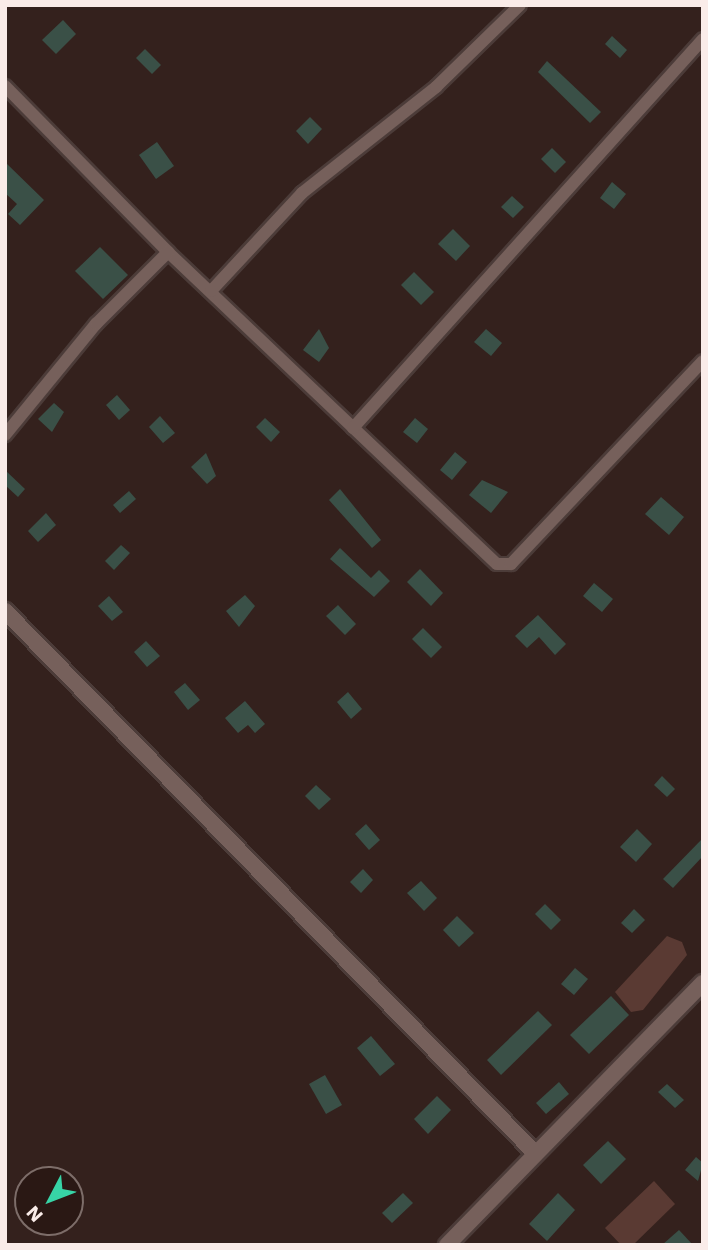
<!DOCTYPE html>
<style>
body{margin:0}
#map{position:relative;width:708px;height:1250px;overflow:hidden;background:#34211d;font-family:"Work Sans",sans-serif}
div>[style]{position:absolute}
.green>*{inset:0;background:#5a3a33}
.building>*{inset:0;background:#3a5047}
.roads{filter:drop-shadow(2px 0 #4c3c39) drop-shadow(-2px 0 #4c3c39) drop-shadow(0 2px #4c3c39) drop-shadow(0 -2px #4c3c39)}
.minor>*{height:12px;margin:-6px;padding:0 6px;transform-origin:6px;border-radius:6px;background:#76605b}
.tertiary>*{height:16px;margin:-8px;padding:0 8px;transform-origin:8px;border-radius:8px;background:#76605b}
span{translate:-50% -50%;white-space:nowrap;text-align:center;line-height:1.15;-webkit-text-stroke:7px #2a1814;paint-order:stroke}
.frame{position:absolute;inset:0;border:7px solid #faece9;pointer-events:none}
.north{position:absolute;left:14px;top:1166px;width:70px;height:70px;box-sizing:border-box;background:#2a1814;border:2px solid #7d6d69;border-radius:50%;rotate:228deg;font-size:19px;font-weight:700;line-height:28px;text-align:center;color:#faece9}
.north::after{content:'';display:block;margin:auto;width:24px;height:32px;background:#37d4a6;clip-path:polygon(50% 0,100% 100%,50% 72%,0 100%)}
</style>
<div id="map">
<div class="green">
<i style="clip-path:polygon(667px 936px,682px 942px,687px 955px,643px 1010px,631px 1012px,615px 992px)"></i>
<i style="clip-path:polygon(654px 1181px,675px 1204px,633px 1245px,621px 1245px,605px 1228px)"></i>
</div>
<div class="building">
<i style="clip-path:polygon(63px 20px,76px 34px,56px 54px,42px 40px)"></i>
<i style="clip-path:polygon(612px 36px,627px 50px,620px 58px,605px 44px)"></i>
<i style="clip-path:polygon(145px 49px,161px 65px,152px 74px,136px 58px)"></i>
<i style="clip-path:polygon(547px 61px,601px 112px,590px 123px,538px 72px)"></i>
<i style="clip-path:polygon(310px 117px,322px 129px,308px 144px,296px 131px)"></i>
<i style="clip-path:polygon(157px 142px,174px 166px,156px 179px,139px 155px)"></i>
<i style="clip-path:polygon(552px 148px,566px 162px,555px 173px,541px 159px)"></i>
<i style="clip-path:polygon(5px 162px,44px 200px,20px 225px,8px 214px,17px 204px,5px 193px)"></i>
<i style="clip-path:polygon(612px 182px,626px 194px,614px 209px,600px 198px)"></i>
<i style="clip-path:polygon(512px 196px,524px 207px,513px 218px,501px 207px)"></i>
<i style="clip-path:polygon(453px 229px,470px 246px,456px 261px,438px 244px)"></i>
<i style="clip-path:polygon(100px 247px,128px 275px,103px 299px,75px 271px)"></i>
<i style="clip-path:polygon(414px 272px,434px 292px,421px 305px,401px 285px)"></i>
<i style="clip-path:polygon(319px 329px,329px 348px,319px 362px,303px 350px)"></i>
<i style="clip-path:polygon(486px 329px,502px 343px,491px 356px,474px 342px)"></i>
<i style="clip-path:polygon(117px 395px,130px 410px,119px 420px,106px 405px)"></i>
<i style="clip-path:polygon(54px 403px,64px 412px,52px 432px,38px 419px)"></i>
<i style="clip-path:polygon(160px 416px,175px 433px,163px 443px,149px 427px)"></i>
<i style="clip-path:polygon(265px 418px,280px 432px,271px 442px,256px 427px)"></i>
<i style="clip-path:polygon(415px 418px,428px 429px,417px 443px,403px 432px)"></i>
<i style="clip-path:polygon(455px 452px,467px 462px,452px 480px,440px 470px)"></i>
<i style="clip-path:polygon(206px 453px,216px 476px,207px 484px,191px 467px)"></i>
<i style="clip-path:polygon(5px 470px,25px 489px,18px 497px,5px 485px)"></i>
<i style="clip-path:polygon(482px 480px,508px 492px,491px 513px,469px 495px)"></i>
<i style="clip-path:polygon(340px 489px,381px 540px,372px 548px,329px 500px)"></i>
<i style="clip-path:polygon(129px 491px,136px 499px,120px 513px,113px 505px)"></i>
<i style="clip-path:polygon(661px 497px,684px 517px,669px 535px,645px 514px)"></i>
<i style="clip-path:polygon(46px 513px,56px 525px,38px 542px,28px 531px)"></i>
<i style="clip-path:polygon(121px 545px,130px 553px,114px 570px,105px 561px)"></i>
<i style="clip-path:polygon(340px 548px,371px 578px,379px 570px,390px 581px,374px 597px,330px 559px)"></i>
<i style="clip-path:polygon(420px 569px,443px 593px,431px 606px,407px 582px)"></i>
<i style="clip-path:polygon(594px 583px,613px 599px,602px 612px,583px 596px)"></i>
<i style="clip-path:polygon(245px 595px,255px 606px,239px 627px,226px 611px)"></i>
<i style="clip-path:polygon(109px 596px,123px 612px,112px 621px,98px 606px)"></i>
<i style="clip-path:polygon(338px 605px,356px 624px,345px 635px,326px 616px)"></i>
<i style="clip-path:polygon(538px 615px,566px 644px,555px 655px,539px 637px,527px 648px,515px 636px)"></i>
<i style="clip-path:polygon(423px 628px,442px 647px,431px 658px,412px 639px)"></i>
<i style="clip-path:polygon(146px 641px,160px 656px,147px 667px,134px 652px)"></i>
<i style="clip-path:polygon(185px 683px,200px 700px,188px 710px,174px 692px)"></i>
<i style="clip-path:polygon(348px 692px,362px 709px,351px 719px,337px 702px)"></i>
<i style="clip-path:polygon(245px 701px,265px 724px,255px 733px,248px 725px,238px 733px,225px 718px)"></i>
<i style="clip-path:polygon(662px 776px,675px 789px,667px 797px,654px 785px)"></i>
<i style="clip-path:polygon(316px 785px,331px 799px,319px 810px,305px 796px)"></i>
<i style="clip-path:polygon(366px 824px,380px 840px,369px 850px,355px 834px)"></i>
<i style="clip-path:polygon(637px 829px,652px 844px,636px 862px,620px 847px)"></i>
<i style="clip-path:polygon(703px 838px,703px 856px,673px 888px,663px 879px)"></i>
<i style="clip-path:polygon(363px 869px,373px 880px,361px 893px,350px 882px)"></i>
<i style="clip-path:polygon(421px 881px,437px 898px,424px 911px,407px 893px)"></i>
<i style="clip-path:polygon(545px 904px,561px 920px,551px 930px,535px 914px)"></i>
<i style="clip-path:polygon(634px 909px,645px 920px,632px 933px,621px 923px)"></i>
<i style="clip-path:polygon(457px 916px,474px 933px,459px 947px,443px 930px)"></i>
<i style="clip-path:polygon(575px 968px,588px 979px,574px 995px,561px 984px)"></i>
<i style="clip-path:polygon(611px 996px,629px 1015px,589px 1054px,570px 1035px)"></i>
<i style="clip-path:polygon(538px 1011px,552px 1025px,501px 1075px,487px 1060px)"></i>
<i style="clip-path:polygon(371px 1036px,395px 1064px,380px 1076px,357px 1048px)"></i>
<i style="clip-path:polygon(325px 1075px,342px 1105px,326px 1114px,309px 1084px)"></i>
<i style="clip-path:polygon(559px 1082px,569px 1094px,546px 1114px,536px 1103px)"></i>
<i style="clip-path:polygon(667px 1084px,684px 1100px,675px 1108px,658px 1092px)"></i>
<i style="clip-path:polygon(437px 1096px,451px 1110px,428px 1134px,414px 1119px)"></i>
<i style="clip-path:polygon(608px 1141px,626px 1159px,601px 1184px,583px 1165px)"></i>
<i style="clip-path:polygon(696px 1157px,703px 1163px,698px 1181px,685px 1170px)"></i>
<i style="clip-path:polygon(403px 1193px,413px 1203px,392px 1223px,382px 1213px)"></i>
<i style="clip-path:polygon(558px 1193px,575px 1210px,547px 1241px,529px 1224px)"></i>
<i style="clip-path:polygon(679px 1230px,693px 1245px,662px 1245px)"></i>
</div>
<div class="roads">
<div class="minor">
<i style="left:5px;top:86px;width:233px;rotate:45.5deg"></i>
<i style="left:168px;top:252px;width:453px;rotate:43.5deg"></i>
<i style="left:497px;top:564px;width:14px"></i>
<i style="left:511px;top:564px;width:279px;rotate:-46.6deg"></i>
<i style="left:211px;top:291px;width:134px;rotate:-47.1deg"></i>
<i style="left:302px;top:193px;width:171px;rotate:-38.3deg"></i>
<i style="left:436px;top:87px;width:117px;rotate:-44.3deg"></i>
<i style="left:353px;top:428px;width:523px;rotate:-48.02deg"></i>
<i style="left:5px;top:435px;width:144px;rotate:-50.7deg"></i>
<i style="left:96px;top:324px;width:102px;rotate:-45deg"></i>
</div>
<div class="tertiary">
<i style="left:5px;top:611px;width:758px;rotate:45.64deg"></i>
<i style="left:447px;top:1245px;width:366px;rotate:-45.7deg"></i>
</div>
</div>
<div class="frame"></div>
<div class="north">N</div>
</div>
